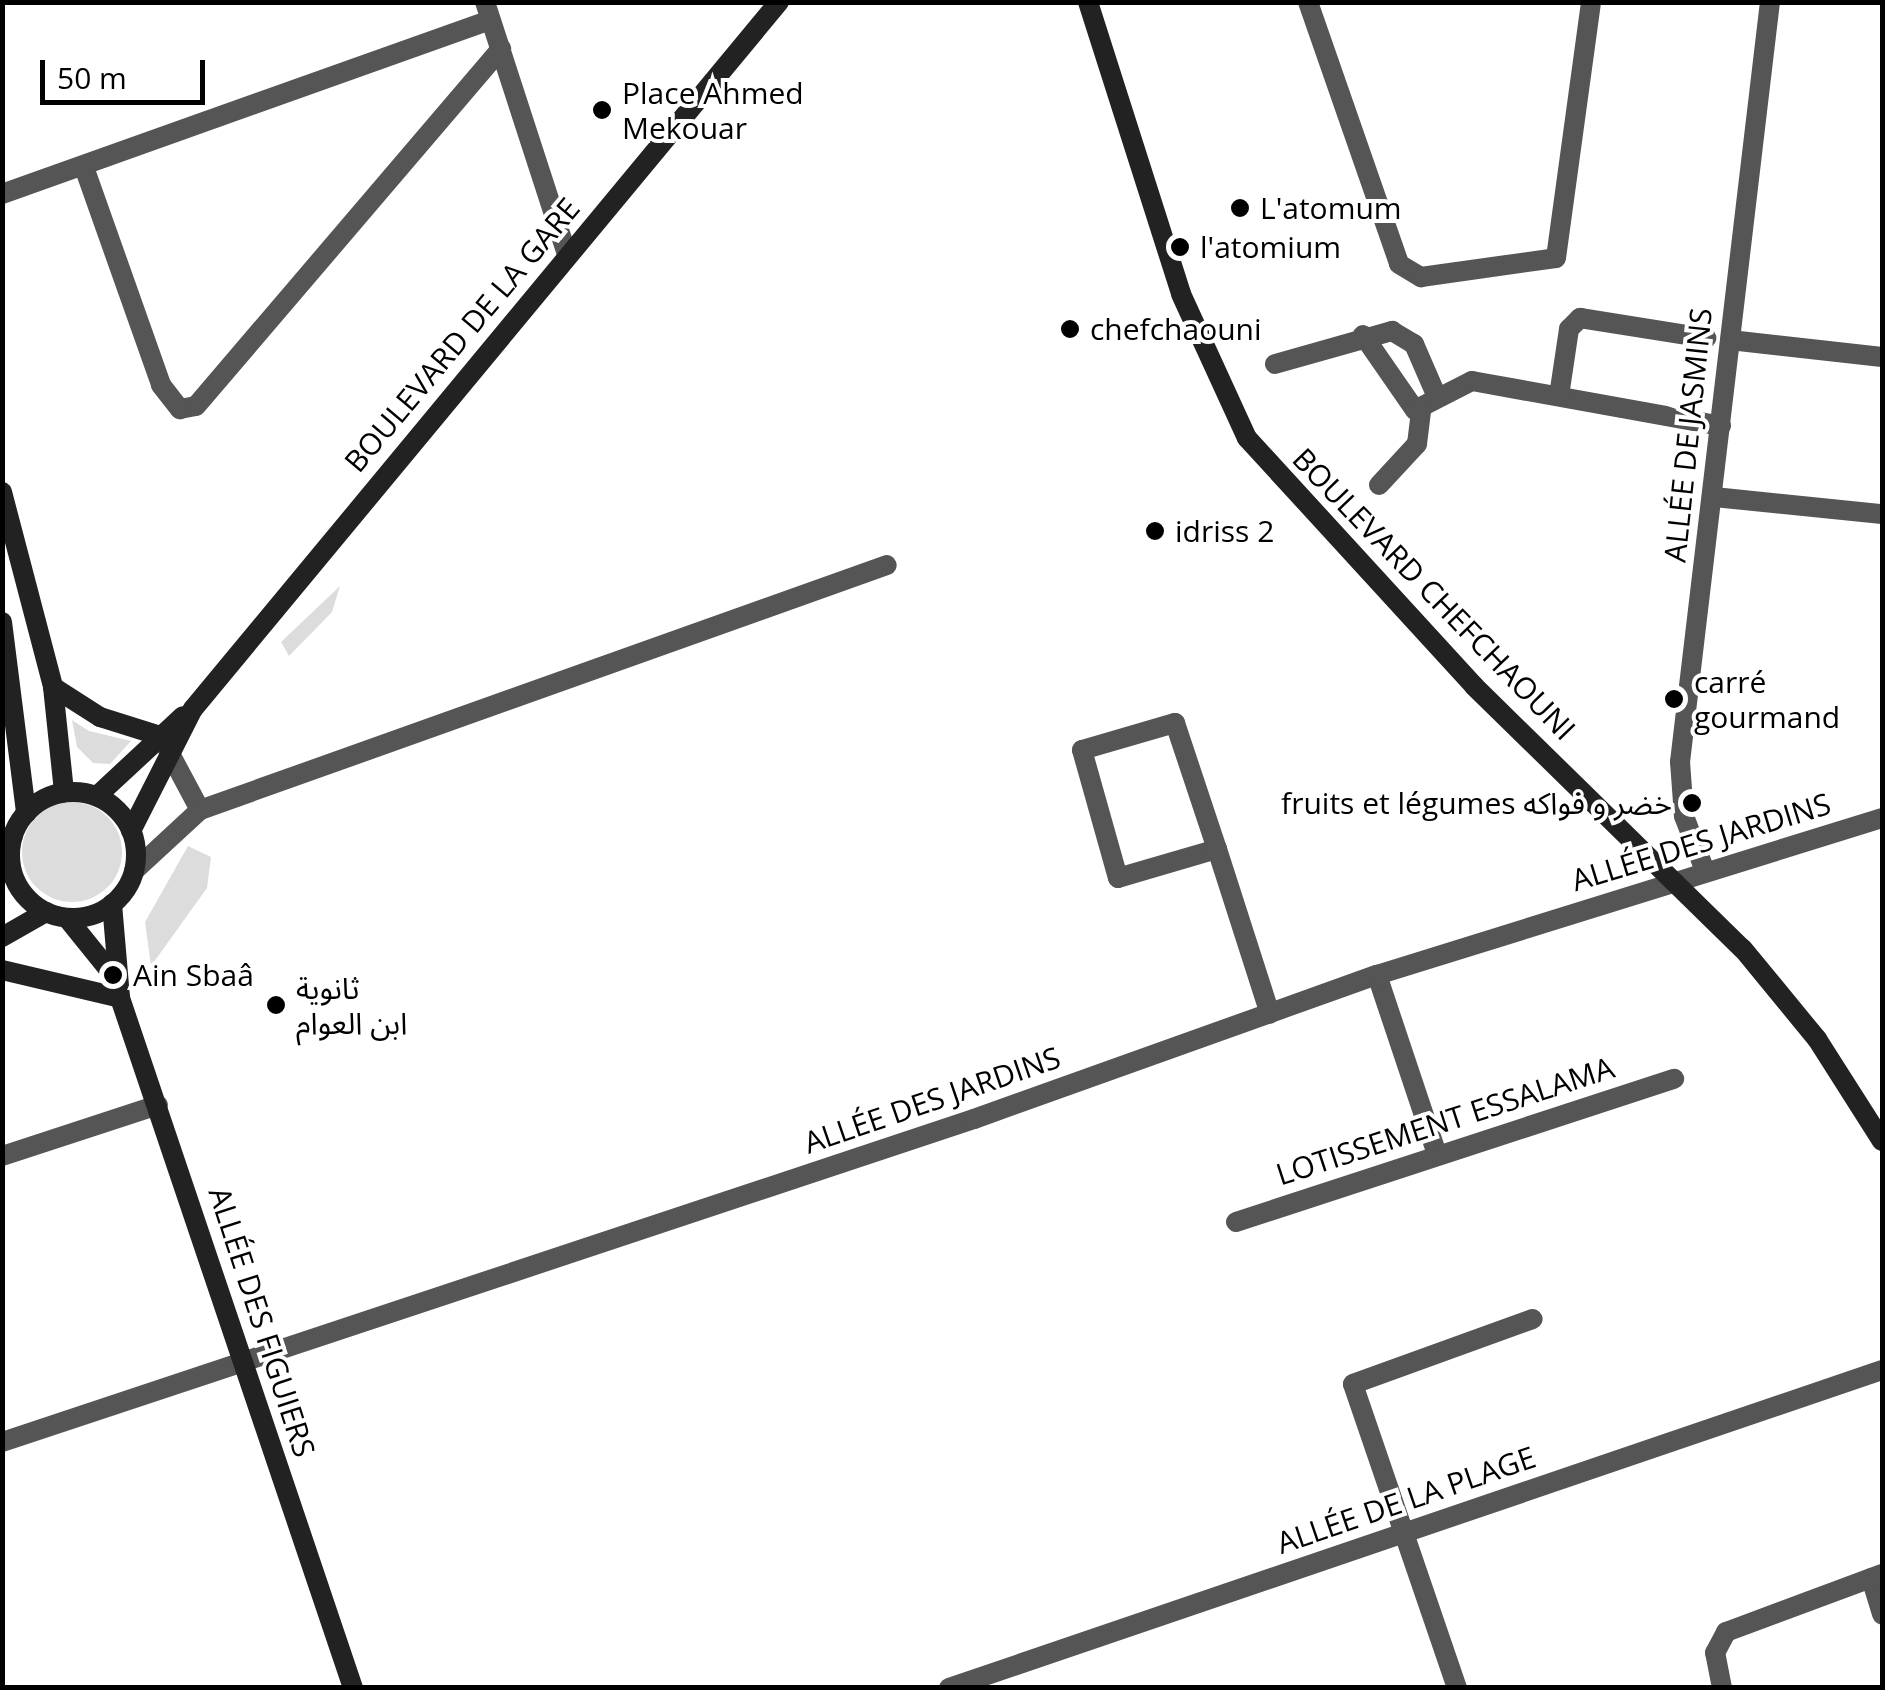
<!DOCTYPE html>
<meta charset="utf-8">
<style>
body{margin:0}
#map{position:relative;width:1885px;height:1690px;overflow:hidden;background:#fff;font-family:"Open Sans","Noto Sans Arabic",sans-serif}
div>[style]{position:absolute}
.green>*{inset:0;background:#dcdcdc}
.round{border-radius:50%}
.street>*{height:20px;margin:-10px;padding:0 10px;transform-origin:10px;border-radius:10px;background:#555}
.secondary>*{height:20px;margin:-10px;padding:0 10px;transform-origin:10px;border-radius:10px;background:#222}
.secondary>.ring{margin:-10px;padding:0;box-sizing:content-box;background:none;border:20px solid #222;border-radius:50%}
.dots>*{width:28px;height:28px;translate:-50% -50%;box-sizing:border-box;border:5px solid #fff;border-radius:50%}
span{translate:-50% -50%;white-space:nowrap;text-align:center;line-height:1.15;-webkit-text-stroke:8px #fff;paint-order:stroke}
.poi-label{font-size:30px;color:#000}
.left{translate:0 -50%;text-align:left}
.right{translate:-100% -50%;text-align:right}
.street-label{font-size:30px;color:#000}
.frame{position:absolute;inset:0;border:5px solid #000;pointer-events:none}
.scale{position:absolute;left:40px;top:60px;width:165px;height:45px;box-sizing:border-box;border:5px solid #000;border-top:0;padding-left:12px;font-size:30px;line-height:35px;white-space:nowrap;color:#000;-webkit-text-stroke:8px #fff;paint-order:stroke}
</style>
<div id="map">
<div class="green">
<i style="clip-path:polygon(340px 586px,332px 612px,289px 656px,281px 642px)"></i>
<i style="clip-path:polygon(72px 720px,89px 731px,131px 741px,110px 764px,93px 763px,77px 747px)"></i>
<i class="round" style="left:22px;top:802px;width:100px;height:100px"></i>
<i style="clip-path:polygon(188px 846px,211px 857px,207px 888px,151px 966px,145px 922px)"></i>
</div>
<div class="street">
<i style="left:485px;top:2px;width:265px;rotate:72deg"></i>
<i style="left:1308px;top:2px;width:277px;rotate:70.8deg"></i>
<i style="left:1399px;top:264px;width:26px;rotate:31deg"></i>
<i style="left:1421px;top:277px;width:136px;rotate:-8deg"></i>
<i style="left:1556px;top:258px;width:258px;rotate:-82.2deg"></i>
<i style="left:84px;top:167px;width:231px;rotate:70.5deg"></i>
<i style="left:161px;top:385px;width:31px;rotate:52deg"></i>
<i style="left:180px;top:409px;width:16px;rotate:-11deg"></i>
<i style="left:196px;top:406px;width:470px;rotate:-49.5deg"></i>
<i style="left:2px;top:194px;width:518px;rotate:-19.62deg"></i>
<i style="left:1363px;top:335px;width:91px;rotate:55.3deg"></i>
<i style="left:1415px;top:410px;width:64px;rotate:-27deg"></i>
<i style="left:1472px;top:381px;width:253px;rotate:10.2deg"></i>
<i style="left:1730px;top:340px;width:153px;rotate:6.4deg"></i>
<i style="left:1275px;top:364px;width:122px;rotate:-15.8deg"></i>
<i style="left:1392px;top:331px;width:26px;rotate:31deg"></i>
<i style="left:1414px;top:344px;width:58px;rotate:66.5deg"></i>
<i style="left:1559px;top:396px;width:68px;rotate:-81.5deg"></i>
<i style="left:1569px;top:329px;width:16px;rotate:-45deg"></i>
<i style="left:1580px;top:318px;width:128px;rotate:9deg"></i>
<i style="left:1379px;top:485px;width:56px;rotate:-47.2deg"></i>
<i style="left:1417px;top:444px;width:34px;rotate:-83deg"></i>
<i style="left:1714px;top:497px;width:169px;rotate:5.8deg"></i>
<i style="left:168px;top:750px;width:68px;rotate:61.9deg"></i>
<i style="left:2px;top:848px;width:16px;rotate:-47deg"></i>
<i style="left:1217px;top:849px;width:103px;rotate:163.7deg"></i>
<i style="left:1118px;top:878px;width:133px;rotate:-105.7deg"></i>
<i style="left:1082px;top:750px;width:97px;rotate:-16.2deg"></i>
<i style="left:1175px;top:723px;width:133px;rotate:71.6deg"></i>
<i style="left:1217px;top:849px;width:173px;rotate:72.2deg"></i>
<i style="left:134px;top:871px;width:90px;rotate:-42.7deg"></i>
<i style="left:200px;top:810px;width:729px;rotate:-19.63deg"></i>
<i style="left:1705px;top:871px;width:59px;rotate:-110.9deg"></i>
<i style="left:1684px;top:816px;width:54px;rotate:-94.2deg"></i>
<i style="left:1680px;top:762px;width:765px;rotate:-83.25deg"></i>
<i style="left:1377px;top:975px;width:186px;rotate:71.5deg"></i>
<i style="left:2px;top:1156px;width:164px;rotate:-18.1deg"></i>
<i style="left:1236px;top:1222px;width:461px;rotate:-18.1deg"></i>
<i style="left:2px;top:1442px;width:1024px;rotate:-18.38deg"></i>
<i style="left:974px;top:1119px;width:428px;rotate:-19.7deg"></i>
<i style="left:1377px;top:975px;width:529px;rotate:-17.27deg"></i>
<i style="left:1871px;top:1578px;width:38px;rotate:73deg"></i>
<i style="left:949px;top:1688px;width:986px;rotate:-18.82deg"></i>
<i style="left:1457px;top:1688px;width:321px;rotate:-108.9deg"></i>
<i style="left:1353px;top:1384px;width:191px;rotate:-19.9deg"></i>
<i style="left:1722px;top:1688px;width:36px;rotate:-101deg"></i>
<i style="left:1715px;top:1653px;width:24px;rotate:-62deg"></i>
<i style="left:1726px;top:1632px;width:166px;rotate:-20.4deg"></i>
</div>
<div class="secondary">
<i style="left:1088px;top:2px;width:306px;rotate:72.3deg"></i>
<i style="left:1181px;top:294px;width:158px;rotate:65.4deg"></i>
<i style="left:1247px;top:438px;width:336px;rotate:47.5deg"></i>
<i style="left:1474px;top:686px;width:376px;rotate:44.4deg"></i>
<i style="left:1743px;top:949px;width:117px;rotate:50.6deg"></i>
<i style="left:1817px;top:1039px;width:121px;rotate:57.5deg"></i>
<i style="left:2px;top:492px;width:202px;rotate:75.3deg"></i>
<i style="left:53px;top:687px;width:106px;rotate:84deg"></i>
<i style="left:2px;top:622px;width:193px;rotate:82.8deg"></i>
<i style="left:53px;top:687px;width:56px;rotate:32.6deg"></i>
<i style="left:100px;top:717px;width:60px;rotate:17.5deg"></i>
<i class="ring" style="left:10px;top:792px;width:106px;height:106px"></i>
<i style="left:97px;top:796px;width:117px;rotate:-42.9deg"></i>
<i style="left:131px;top:831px;width:137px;rotate:-63.1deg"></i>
<i style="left:193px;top:709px;width:918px;rotate:-50.35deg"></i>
<i style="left:112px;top:904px;width:94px;rotate:85.1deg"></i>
<i style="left:120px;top:998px;width:728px;rotate:71.34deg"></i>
<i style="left:67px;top:918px;width:73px;rotate:51.1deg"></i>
<i style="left:2px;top:937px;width:51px;rotate:-29.6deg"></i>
<i style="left:2px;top:970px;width:121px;rotate:13.3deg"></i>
</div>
<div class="dots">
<i style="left:602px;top:110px;background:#000"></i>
<i style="left:1240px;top:208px;background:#000"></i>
<i style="left:1180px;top:247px;background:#000"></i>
<i style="left:1070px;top:329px;background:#000"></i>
<i style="left:1155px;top:531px;background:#000"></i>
<i style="left:1674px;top:699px;background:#000"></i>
<i style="left:1692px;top:803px;background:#000"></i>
<i style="left:113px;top:975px;background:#000"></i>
<i style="left:276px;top:1005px;background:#000"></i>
</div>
<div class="poi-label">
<span class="left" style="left:622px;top:110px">Place Ahmed<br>Mekouar</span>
<span class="left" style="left:1260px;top:208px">L'atomum</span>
<span class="left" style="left:1200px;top:247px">l'atomium</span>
<span class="left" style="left:1090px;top:329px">chefchaouni</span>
<span class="left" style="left:1175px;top:531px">idriss 2</span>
<span class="left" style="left:1694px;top:699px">carré<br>gourmand</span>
<span class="right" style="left:1672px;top:803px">fruits et légumes خضر و فواكه</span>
<span class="left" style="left:133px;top:975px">Ain Sbaâ</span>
<span class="left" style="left:296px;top:1005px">ثانوية<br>ابن العوام</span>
</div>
<div class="street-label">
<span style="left:462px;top:335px;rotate:-50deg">BOULEVARD DE LA GARE</span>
<span style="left:1688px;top:435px;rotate:-84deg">ALLÉE DE JASMINS</span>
<span style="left:1434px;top:594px;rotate:46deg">BOULEVARD CHEFCHAOUNI</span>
<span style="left:1701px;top:842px;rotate:-17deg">ALLÉE DES JARDINS</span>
<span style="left:932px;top:1100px;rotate:-19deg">ALLÉE DES JARDINS</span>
<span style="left:1445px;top:1121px;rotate:-18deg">LOTISSEMENT ESSALAMA</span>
<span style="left:262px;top:1322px;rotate:72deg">ALLÉE DES FIGUIERS</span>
<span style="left:1406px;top:1500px;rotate:-19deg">ALLÉE DE LA PLAGE</span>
</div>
<div class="frame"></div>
<div class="scale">50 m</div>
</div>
